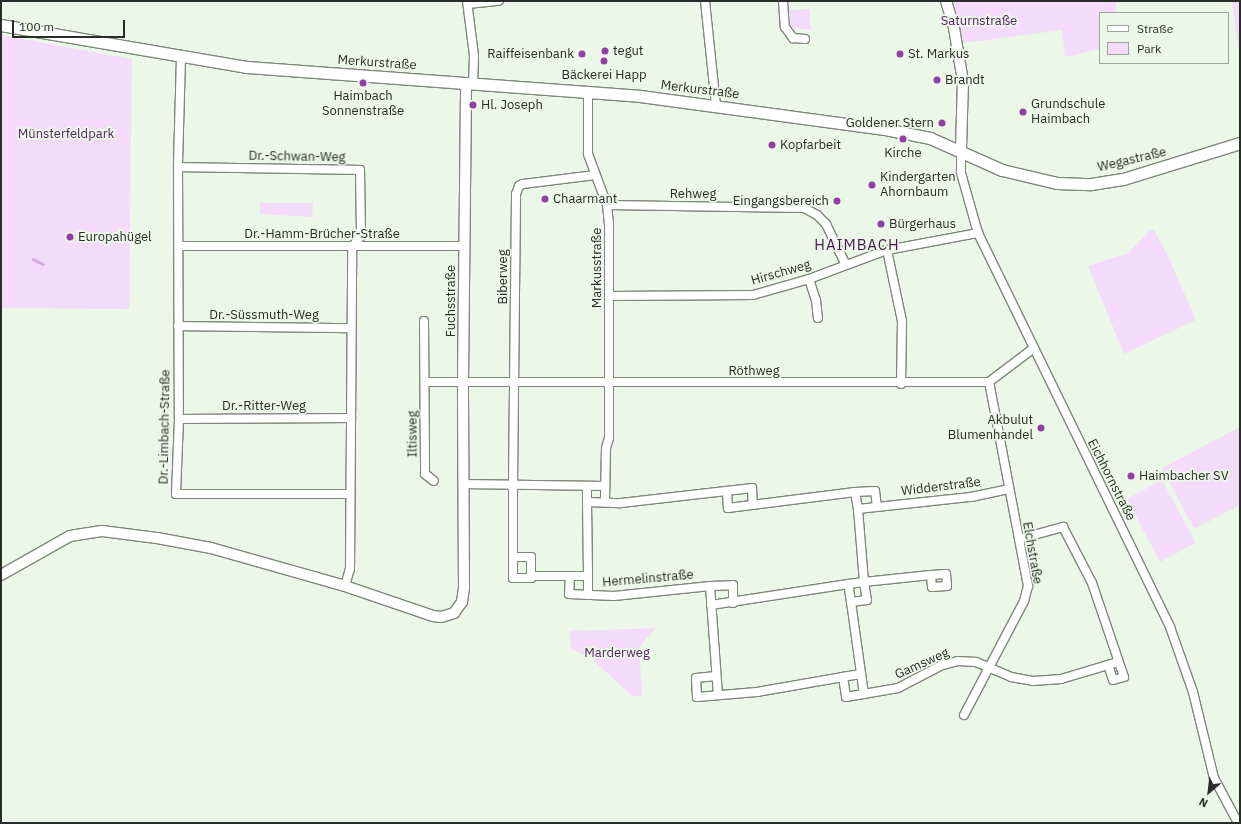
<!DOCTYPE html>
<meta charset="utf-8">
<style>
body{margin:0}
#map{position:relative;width:1241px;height:824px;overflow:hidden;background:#ebf7e7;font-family:"IBM Plex Sans",sans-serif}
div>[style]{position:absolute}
.green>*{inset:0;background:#f5dbfb}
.stream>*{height:2.5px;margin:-1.25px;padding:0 1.25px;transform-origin:1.25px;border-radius:1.25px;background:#d6a9e1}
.roads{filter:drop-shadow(1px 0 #7e887a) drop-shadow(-1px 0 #7e887a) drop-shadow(0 1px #7e887a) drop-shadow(0 -1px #7e887a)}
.minor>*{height:8px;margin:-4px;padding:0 4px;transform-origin:4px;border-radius:4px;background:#fff}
.tertiary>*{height:10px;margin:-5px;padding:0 5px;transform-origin:5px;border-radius:5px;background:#fff}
.secondary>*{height:11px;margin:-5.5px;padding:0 5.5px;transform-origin:5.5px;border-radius:5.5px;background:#fff}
.dots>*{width:11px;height:11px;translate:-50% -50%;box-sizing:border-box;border:2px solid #ebf7e7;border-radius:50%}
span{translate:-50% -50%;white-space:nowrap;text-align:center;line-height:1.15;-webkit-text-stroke:3.5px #ebf7e7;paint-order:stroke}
.park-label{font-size:13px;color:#582265}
.poi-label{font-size:13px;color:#292d27}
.left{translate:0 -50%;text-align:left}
.right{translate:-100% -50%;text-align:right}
.street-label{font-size:13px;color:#292d27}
.quarter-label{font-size:15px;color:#441a4e;letter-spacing:1px}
.frame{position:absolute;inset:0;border:2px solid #292d27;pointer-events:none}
.legend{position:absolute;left:1099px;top:12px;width:130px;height:52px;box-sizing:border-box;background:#ebf7e7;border:1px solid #9da69a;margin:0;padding:5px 7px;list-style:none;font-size:12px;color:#292d27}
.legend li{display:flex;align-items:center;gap:8px;height:20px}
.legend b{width:20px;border:1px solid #9da69a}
.north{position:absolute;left:1189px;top:772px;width:40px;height:40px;-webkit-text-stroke:3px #ebf7e7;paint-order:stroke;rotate:208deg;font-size:11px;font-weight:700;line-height:16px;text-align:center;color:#292d27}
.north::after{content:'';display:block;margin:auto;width:14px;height:18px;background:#292d27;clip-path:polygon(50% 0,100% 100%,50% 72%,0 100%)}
.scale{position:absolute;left:12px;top:20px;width:113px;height:18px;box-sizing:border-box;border:2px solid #292d27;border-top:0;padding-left:5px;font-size:12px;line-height:14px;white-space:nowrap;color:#292d27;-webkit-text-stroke:3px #ebf7e7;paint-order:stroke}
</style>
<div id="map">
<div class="green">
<i style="clip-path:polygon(954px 1px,1115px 1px,1117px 13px,1100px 13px,1100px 49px,1065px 57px,1062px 30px,963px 43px)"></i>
<i style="clip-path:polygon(1232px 1px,1240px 1px,1240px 60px)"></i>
<i style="clip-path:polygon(809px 9px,811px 30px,791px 27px,789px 10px)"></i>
<i style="clip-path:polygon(1px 35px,132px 59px,129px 309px,1px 308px)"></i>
<i style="clip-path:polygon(260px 203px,313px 203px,312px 217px,260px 214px)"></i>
<i style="clip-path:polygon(1150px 230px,1154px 230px,1164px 248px,1195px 317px,1194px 321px,1124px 354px,1088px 266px,1128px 253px)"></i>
<i style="clip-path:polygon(1240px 427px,1240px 505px,1194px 529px,1162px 468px)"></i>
<i style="clip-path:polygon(1162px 480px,1196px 543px,1160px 562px,1127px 499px)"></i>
<i style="clip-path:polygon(656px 628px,639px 647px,642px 696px,632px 696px,593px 660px,571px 648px,570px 631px)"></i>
</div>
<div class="stream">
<i style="left:33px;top:259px;width:11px;rotate:27deg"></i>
</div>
<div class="roads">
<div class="minor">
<i style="left:467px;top:1px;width:55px;rotate:82.7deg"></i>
<i style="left:474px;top:56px;width:27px;rotate:92deg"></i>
<i style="left:705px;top:1px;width:105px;rotate:84deg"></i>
<i style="left:783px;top:1px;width:26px;rotate:86deg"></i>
<i style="left:785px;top:27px;width:14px;rotate:54deg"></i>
<i style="left:793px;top:38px;width:12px;rotate:5deg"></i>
<i style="left:468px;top:4px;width:31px;rotate:-6deg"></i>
<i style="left:181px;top:57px;width:110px;rotate:91.6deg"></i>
<i style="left:178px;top:167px;width:252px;rotate:89.8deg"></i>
<i style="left:179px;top:419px;width:75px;rotate:92.3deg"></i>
<i style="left:176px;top:494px;width:174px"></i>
<i style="left:588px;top:91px;width:63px;rotate:90deg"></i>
<i style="left:588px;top:154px;width:54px;rotate:69.6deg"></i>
<i style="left:607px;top:205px;width:20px;rotate:84deg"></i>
<i style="left:609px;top:225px;width:213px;rotate:90deg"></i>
<i style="left:609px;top:438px;width:10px;rotate:107deg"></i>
<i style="left:606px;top:448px;width:53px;rotate:91.1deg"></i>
<i style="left:961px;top:150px;width:23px;rotate:90deg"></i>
<i style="left:961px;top:173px;width:62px;rotate:74.2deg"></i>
<i style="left:978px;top:233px;width:438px;rotate:64deg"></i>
<i style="left:1170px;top:627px;width:69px;rotate:70.5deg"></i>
<i style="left:1193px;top:692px;width:89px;rotate:76.3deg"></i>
<i style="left:1214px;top:778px;width:51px;rotate:61.9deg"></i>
<i style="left:178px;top:167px;width:182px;rotate:0.9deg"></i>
<i style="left:360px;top:170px;width:66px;rotate:89.1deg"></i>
<i style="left:361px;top:236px;width:14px;rotate:129deg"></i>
<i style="left:607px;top:205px;width:197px;rotate:0.9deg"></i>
<i style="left:804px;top:208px;width:15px;rotate:28deg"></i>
<i style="left:817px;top:215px;width:13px;rotate:45deg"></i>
<i style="left:826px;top:224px;width:43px;rotate:64deg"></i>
<i style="left:180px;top:246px;width:284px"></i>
<i style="left:887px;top:250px;width:73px;rotate:78.1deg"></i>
<i style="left:902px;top:321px;width:63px;rotate:90.9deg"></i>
<i style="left:809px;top:279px;width:22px;rotate:72deg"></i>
<i style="left:816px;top:300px;width:18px;rotate:84deg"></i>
<i style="left:610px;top:296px;width:143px;rotate:-0.4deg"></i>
<i style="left:753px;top:295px;width:58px;rotate:-15.9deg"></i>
<i style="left:809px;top:279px;width:83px;rotate:-20.4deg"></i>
<i style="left:887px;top:250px;width:93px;rotate:-10.6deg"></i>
<i style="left:424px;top:321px;width:153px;rotate:89.6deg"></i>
<i style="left:425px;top:474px;width:11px;rotate:38deg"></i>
<i style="left:178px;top:326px;width:172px;rotate:0.7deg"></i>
<i style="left:425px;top:382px;width:564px"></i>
<i style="left:989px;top:382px;width:56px;rotate:-37.1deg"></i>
<i style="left:179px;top:419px;width:170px;rotate:-0.3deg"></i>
<i style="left:463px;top:484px;width:142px;rotate:0.8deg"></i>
<i style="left:587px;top:486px;width:16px;rotate:90deg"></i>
<i style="left:587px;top:502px;width:34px;rotate:2deg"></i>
<i style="left:621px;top:503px;width:132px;rotate:-6.5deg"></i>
<i style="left:752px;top:488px;width:17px;rotate:87deg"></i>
<i style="left:727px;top:491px;width:17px;rotate:87deg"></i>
<i style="left:728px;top:508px;width:128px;rotate:-7.2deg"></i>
<i style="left:587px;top:502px;width:74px;rotate:89.2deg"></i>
<i style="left:877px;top:507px;width:16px;rotate:-97deg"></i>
<i style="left:875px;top:491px;width:20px;rotate:177deg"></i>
<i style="left:855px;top:492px;width:17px;rotate:80deg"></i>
<i style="left:858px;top:509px;width:73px;rotate:85.3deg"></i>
<i style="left:864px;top:582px;width:18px;rotate:81deg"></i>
<i style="left:867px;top:600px;width:16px;rotate:173deg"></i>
<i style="left:851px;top:602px;width:18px;rotate:-99deg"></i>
<i style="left:848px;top:584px;width:16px;rotate:-7deg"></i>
<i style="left:864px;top:582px;width:67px;rotate:-6deg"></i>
<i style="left:931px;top:575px;width:15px;rotate:-4deg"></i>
<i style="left:946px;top:574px;width:12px;rotate:85deg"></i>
<i style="left:947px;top:586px;width:15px;rotate:176deg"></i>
<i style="left:932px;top:587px;width:12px;rotate:-95deg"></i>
<i style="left:858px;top:509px;width:114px;rotate:-6.1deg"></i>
<i style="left:971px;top:497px;width:38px;rotate:-12deg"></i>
<i style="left:1019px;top:539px;width:46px;rotate:-15.3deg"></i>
<i style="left:1063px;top:527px;width:63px;rotate:62.6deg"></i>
<i style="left:1092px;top:583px;width:99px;rotate:71.2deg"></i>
<i style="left:1124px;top:677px;width:11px;rotate:165deg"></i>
<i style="left:1113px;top:680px;width:16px;rotate:-108deg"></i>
<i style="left:514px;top:557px;width:17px"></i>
<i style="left:531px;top:557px;width:21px;rotate:90deg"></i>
<i style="left:531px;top:578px;width:18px;rotate:180deg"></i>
<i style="left:513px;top:578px;width:94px;rotate:-90deg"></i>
<i style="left:513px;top:484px;width:290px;rotate:-89.4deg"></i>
<i style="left:516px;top:194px;width:9px;rotate:-69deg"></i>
<i style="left:519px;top:186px;width:4px;rotate:-27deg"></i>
<i style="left:523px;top:184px;width:73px;rotate:-7.1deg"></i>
<i style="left:531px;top:576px;width:39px"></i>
<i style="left:345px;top:586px;width:18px;rotate:-74deg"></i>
<i style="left:350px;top:569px;width:322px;rotate:-89.6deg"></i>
<i style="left:588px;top:595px;width:19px;rotate:-90deg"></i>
<i style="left:588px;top:576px;width:18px;rotate:180deg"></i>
<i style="left:570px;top:576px;width:18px;rotate:93deg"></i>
<i style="left:569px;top:594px;width:45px;rotate:2.5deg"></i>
<i style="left:614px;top:596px;width:97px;rotate:-5.9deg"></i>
<i style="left:851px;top:602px;width:93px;rotate:82deg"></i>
<i style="left:711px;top:605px;width:139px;rotate:-8.7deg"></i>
<i style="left:861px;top:674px;width:18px;rotate:171deg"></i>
<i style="left:843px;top:677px;width:20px;rotate:81deg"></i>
<i style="left:846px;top:697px;width:53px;rotate:-9.8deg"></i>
<i style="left:898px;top:688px;width:50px;rotate:-27.6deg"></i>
<i style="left:942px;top:665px;width:16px;rotate:-14deg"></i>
<i style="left:958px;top:661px;width:18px;rotate:3deg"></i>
<i style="left:976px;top:662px;width:38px;rotate:23deg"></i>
<i style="left:1011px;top:677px;width:22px;rotate:10deg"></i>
<i style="left:1033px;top:681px;width:28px;rotate:-4deg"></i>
<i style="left:1061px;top:679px;width:59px;rotate:-16.6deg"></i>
<i style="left:716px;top:676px;width:20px;rotate:174deg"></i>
<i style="left:696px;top:678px;width:19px;rotate:87deg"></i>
<i style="left:697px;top:697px;width:60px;rotate:-4.8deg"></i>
<i style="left:757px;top:692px;width:87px;rotate:-9.9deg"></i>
<i style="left:718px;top:695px;width:109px;rotate:-94.2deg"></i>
<i style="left:710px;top:586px;width:23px;rotate:-2deg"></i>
<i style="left:733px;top:585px;width:18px;rotate:90deg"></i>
<i style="left:964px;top:715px;width:129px;rotate:-62.2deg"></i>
<i style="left:1024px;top:601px;width:16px;rotate:-75deg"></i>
<i style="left:1028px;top:586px;width:208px;rotate:-100.8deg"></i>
</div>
<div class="tertiary">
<i style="left:946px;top:1px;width:28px;rotate:73deg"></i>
<i style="left:954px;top:28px;width:54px;rotate:80.4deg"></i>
<i style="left:963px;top:81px;width:69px;rotate:91.7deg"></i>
<i style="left:1px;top:575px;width:79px;rotate:-29.5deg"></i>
<i style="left:70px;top:536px;width:32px;rotate:-9deg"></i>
<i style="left:102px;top:531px;width:55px;rotate:7.3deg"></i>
<i style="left:157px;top:538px;width:55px;rotate:10.5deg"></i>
<i style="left:211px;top:548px;width:139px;rotate:15.8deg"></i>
<i style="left:345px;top:586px;width:93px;rotate:18.8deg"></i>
<i style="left:433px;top:616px;width:8px;rotate:7deg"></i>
<i style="left:441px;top:617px;width:14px;rotate:-17deg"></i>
<i style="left:454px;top:613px;width:14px;rotate:-54deg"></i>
<i style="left:462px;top:602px;width:14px;rotate:-82deg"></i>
<i style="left:464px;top:588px;width:207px;rotate:-90.3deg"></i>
<i style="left:463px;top:381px;width:298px;rotate:-89.4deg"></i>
</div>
<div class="secondary">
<i style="left:1px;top:25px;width:249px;rotate:9.7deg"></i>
<i style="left:246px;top:67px;width:395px;rotate:4.2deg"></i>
<i style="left:640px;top:96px;width:247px;rotate:7.7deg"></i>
<i style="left:885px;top:129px;width:46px;rotate:11.3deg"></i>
<i style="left:930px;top:138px;width:79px;rotate:24deg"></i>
<i style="left:1002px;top:170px;width:57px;rotate:13.3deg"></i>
<i style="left:1057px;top:183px;width:34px;rotate:2deg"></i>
<i style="left:1091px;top:184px;width:32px;rotate:-9deg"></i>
<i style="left:1123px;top:179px;width:122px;rotate:-17.1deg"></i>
</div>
</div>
<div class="dots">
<i style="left:605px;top:51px;background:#943ca8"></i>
<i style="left:582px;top:54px;background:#943ca8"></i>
<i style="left:900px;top:54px;background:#943ca8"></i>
<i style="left:604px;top:61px;background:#943ca8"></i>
<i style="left:937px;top:80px;background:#943ca8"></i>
<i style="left:363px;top:83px;background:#943ca8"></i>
<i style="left:473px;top:105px;background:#943ca8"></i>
<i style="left:1023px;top:112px;background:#943ca8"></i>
<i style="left:942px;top:123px;background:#943ca8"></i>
<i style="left:903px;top:139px;background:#943ca8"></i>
<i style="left:772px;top:145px;background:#943ca8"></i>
<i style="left:872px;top:185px;background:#943ca8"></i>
<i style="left:545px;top:199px;background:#943ca8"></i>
<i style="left:837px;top:201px;background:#943ca8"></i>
<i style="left:881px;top:224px;background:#943ca8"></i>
<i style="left:70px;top:237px;background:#943ca8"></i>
<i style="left:1041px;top:428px;background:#943ca8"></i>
<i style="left:1131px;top:476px;background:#943ca8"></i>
</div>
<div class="park-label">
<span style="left:979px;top:21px">Saturnstraße</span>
<span style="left:66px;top:134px">Münsterfeldpark</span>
<span style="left:617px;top:653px">Marderweg</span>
</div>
<div class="poi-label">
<span class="left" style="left:613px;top:51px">tegut</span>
<span class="right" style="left:574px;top:54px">Raiffeisenbank</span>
<span class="left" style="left:908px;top:54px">St. Markus</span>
<span style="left:604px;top:75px">Bäckerei Happ</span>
<span class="left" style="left:945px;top:80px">Brandt</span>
<span style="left:363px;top:104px">Haimbach<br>Sonnenstraße</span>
<span class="left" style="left:481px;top:105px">Hl. Joseph</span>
<span class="left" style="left:1031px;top:112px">Grundschule<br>Haimbach</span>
<span class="right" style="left:934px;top:123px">Goldener Stern</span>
<span class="left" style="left:780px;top:145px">Kopfarbeit</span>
<span style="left:903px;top:153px">Kirche</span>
<span class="left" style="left:880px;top:185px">Kindergarten<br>Ahornbaum</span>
<span class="left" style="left:553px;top:199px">Chaarmant</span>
<span class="right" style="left:829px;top:201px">Eingangsbereich</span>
<span class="left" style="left:889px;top:224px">Bürgerhaus</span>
<span class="left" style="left:78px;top:237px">Europahügel</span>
<span class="right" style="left:1033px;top:428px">Akbulut<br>Blumenhandel</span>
<span class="left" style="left:1139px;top:476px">Haimbacher SV</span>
</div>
<div class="street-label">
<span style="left:377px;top:63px;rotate:4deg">Merkurstraße</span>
<span style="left:700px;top:90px;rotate:7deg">Merkurstraße</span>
<span style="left:297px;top:157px;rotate:1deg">Dr.-Schwan-Weg</span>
<span style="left:1132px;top:160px;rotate:-13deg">Wegastraße</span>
<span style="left:693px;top:194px">Rehweg</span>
<span style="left:322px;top:234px">Dr.-Hamm-Brücher-Straße</span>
<span style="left:597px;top:268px;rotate:-90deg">Markusstraße</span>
<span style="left:781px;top:273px;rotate:-16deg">Hirschweg</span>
<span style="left:503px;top:277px;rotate:-90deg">Biberweg</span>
<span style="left:451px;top:301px;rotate:-90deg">Fuchsstraße</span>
<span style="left:264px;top:315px">Dr.-Süssmuth-Weg</span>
<span style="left:754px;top:371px">Röthweg</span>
<span style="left:264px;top:406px">Dr.-Ritter-Weg</span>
<span style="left:165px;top:427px;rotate:-89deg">Dr.-Limbach-Straße</span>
<span style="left:413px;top:434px;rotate:-90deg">Iltisweg</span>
<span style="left:1111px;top:480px;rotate:63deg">Eichhornstraße</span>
<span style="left:941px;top:487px;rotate:-7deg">Widderstraße</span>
<span style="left:1032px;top:553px;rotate:80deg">Elchstraße</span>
<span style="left:648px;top:579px;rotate:-5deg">Hermelinstraße</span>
<span style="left:922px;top:664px;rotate:-24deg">Gamsweg</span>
</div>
<div class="quarter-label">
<span style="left:857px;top:245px">HAIMBACH</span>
</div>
<div class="frame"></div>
<ul class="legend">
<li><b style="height:5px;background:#fff"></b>Straße</li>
<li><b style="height:11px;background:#f5dbfb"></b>Park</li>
</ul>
<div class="north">N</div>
<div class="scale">100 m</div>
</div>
